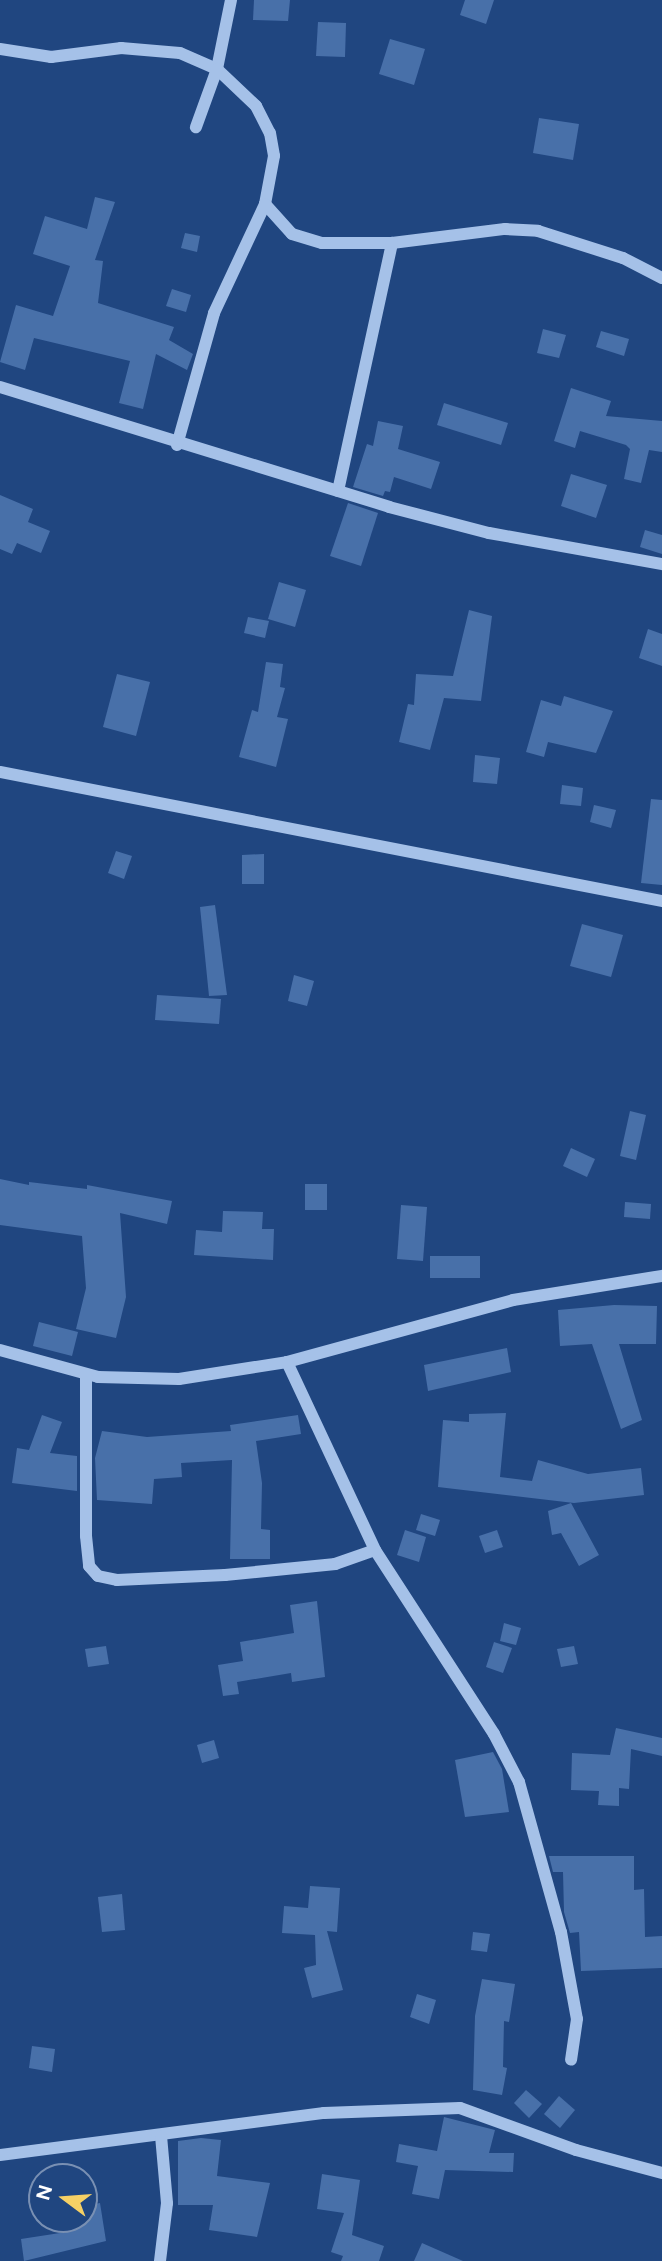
<!DOCTYPE html>
<style>
body{margin:0}
#map{position:relative;width:662px;height:2261px;overflow:hidden;background:#204680;font-family:Figtree,sans-serif}
div>[style]{position:absolute}
.building>*{inset:0;background:#4870a9}
.minor>*{height:12px;margin:-6px;padding:0 6px;transform-origin:6px;border-radius:6px;background:#a5c1e8}
span{translate:-50% -50%;white-space:nowrap;text-align:center;line-height:1.15;-webkit-text-stroke:5px #204680;paint-order:stroke}
.north{position:absolute;left:28px;top:2163px;width:70px;height:70px;box-sizing:border-box;background:#204680;border:2px solid #7990b3;border-radius:50%;rotate:286deg;font-size:19px;font-weight:700;line-height:28px;text-align:center;color:#fff}
.north::after{content:'';display:block;margin:auto;width:24px;height:32px;background:#f5d065;clip-path:polygon(50% 0,100% 100%,50% 72%,0 100%)}
</style>
<div id="map">
<div class="building">
<i style="clip-path:polygon(254px 0,290px 0,288px 21px,253px 20px)"></i>
<i style="clip-path:polygon(465px 0,494px 0,486px 24px,460px 15px)"></i>
<i style="clip-path:polygon(318px 22px,346px 23px,345px 57px,316px 56px)"></i>
<i style="clip-path:polygon(390px 39px,425px 49px,414px 85px,379px 74px)"></i>
<i style="clip-path:polygon(539px 118px,579px 124px,573px 160px,533px 153px)"></i>
<i style="clip-path:polygon(95px 197px,115px 202px,95px 260px,103px 261px,98px 303px,174px 327px,169px 340px,193px 354px,187px 370px,156px 354px,143px 409px,119px 403px,130px 361px,34px 338px,25px 370px,0 362px,16px 305px,53px 316px,70px 266px,33px 254px,45px 216px,87px 229px)"></i>
<i style="clip-path:polygon(185px 233px,200px 236px,197px 252px,181px 248px)"></i>
<i style="clip-path:polygon(172px 289px,191px 295px,186px 312px,166px 306px)"></i>
<i style="clip-path:polygon(543px 329px,566px 335px,559px 358px,537px 353px)"></i>
<i style="clip-path:polygon(601px 331px,629px 339px,624px 356px,596px 347px)"></i>
<i style="clip-path:polygon(571px 388px,611px 401px,606px 416px,662px 421px,662px 452px,649px 450px,641px 483px,624px 479px,630px 449px,626px 445px,580px 431px,575px 448px,554px 441px)"></i>
<i style="clip-path:polygon(444px 403px,508px 423px,501px 445px,437px 425px)"></i>
<i style="clip-path:polygon(378px 421px,403px 426px,398px 449px,440px 462px,431px 489px,394px 477px,390px 492px,385px 491px,383px 496px,353px 487px,367px 444px,373px 446px)"></i>
<i style="clip-path:polygon(571px 474px,607px 485px,596px 518px,561px 506px)"></i>
<i style="clip-path:polygon(0 495px,33px 509px,28px 522px,50px 531px,41px 553px,17px 543px,12px 554px,0 549px)"></i>
<i style="clip-path:polygon(348px 503px,378px 513px,361px 566px,330px 556px)"></i>
<i style="clip-path:polygon(645px 530px,662px 535px,662px 554px,640px 547px)"></i>
<i style="clip-path:polygon(279px 582px,306px 590px,295px 627px,268px 619px)"></i>
<i style="clip-path:polygon(469px 610px,492px 616px,481px 701px,444px 698px,430px 750px,399px 742px,408px 704px,414px 705px,416px 674px,453px 676px)"></i>
<i style="clip-path:polygon(248px 617px,269px 621px,265px 638px,244px 633px)"></i>
<i style="clip-path:polygon(648px 629px,662px 634px,662px 666px,639px 658px)"></i>
<i style="clip-path:polygon(266px 662px,283px 664px,280px 687px,285px 688px,277px 717px,288px 719px,276px 767px,239px 757px,252px 710px,258px 712px)"></i>
<i style="clip-path:polygon(117px 674px,150px 682px,136px 736px,103px 727px)"></i>
<i style="clip-path:polygon(564px 696px,613px 711px,596px 753px,548px 742px,544px 757px,526px 752px,541px 700px,561px 706px)"></i>
<i style="clip-path:polygon(475px 755px,500px 758px,497px 784px,473px 782px)"></i>
<i style="clip-path:polygon(562px 785px,583px 788px,581px 806px,560px 804px)"></i>
<i style="clip-path:polygon(651px 799px,662px 800px,662px 885px,641px 883px)"></i>
<i style="clip-path:polygon(594px 805px,616px 810px,611px 828px,590px 822px)"></i>
<i style="clip-path:polygon(116px 851px,132px 856px,124px 879px,108px 873px)"></i>
<i style="clip-path:polygon(264px 854px,264px 884px,242px 884px,242px 855px)"></i>
<i style="clip-path:polygon(215px 905px,227px 995px,209px 996px,200px 907px)"></i>
<i style="clip-path:polygon(582px 924px,623px 935px,611px 977px,570px 966px)"></i>
<i style="clip-path:polygon(294px 975px,314px 981px,307px 1006px,288px 1001px)"></i>
<i style="clip-path:polygon(157px 995px,221px 999px,219px 1024px,155px 1020px)"></i>
<i style="clip-path:polygon(630px 1111px,646px 1115px,636px 1160px,620px 1156px)"></i>
<i style="clip-path:polygon(571px 1148px,595px 1159px,587px 1177px,563px 1166px)"></i>
<i style="clip-path:polygon(0 1179px,29px 1185px,29px 1182px,87px 1189px,87px 1185px,172px 1201px,167px 1224px,120px 1213px,126px 1297px,116px 1338px,76px 1329px,86px 1288px,82px 1236px,0 1225px)"></i>
<i style="clip-path:polygon(305px 1184px,327px 1184px,327px 1210px,305px 1210px)"></i>
<i style="clip-path:polygon(625px 1202px,651px 1204px,650px 1219px,624px 1217px)"></i>
<i style="clip-path:polygon(401px 1205px,427px 1207px,423px 1261px,397px 1259px)"></i>
<i style="clip-path:polygon(223px 1211px,263px 1212px,262px 1229px,274px 1229px,273px 1260px,194px 1255px,196px 1230px,222px 1232px)"></i>
<i style="clip-path:polygon(430px 1256px,480px 1256px,480px 1278px,430px 1278px)"></i>
<i style="clip-path:polygon(614px 1305px,657px 1306px,656px 1344px,619px 1344px,642px 1420px,621px 1429px,592px 1344px,560px 1346px,558px 1310px)"></i>
<i style="clip-path:polygon(39px 1322px,78px 1332px,72px 1356px,33px 1346px)"></i>
<i style="clip-path:polygon(507px 1348px,511px 1372px,428px 1391px,424px 1365px)"></i>
<i style="clip-path:polygon(506px 1413px,500px 1477px,532px 1481px,538px 1460px,588px 1474px,641px 1468px,644px 1495px,574px 1503px,438px 1487px,443px 1420px,469px 1422px,469px 1414px)"></i>
<i style="clip-path:polygon(42px 1415px,62px 1422px,50px 1453px,77px 1456px,77px 1491px,12px 1483px,17px 1448px,29px 1450px)"></i>
<i style="clip-path:polygon(298px 1415px,301px 1434px,256px 1441px,262px 1483px,261px 1529px,270px 1530px,270px 1559px,230px 1559px,232px 1460px,181px 1463px,182px 1477px,154px 1479px,152px 1504px,97px 1500px,95px 1458px,102px 1431px,147px 1437px,231px 1431px,230px 1425px)"></i>
<i style="clip-path:polygon(571px 1503px,599px 1555px,579px 1566px,561px 1533px,552px 1535px,548px 1511px)"></i>
<i style="clip-path:polygon(421px 1514px,440px 1520px,435px 1536px,416px 1530px)"></i>
<i style="clip-path:polygon(405px 1530px,426px 1537px,419px 1562px,397px 1555px)"></i>
<i style="clip-path:polygon(497px 1530px,503px 1547px,485px 1553px,479px 1536px)"></i>
<i style="clip-path:polygon(317px 1601px,325px 1677px,292px 1682px,291px 1673px,237px 1682px,239px 1694px,223px 1696px,218px 1665px,243px 1661px,240px 1642px,294px 1633px,290px 1605px)"></i>
<i style="clip-path:polygon(504px 1623px,521px 1628px,516px 1645px,500px 1641px)"></i>
<i style="clip-path:polygon(494px 1642px,512px 1648px,503px 1673px,486px 1667px)"></i>
<i style="clip-path:polygon(106px 1646px,109px 1664px,88px 1667px,85px 1649px)"></i>
<i style="clip-path:polygon(574px 1646px,578px 1664px,561px 1667px,557px 1649px)"></i>
<i style="clip-path:polygon(616px 1728px,662px 1738px,662px 1756px,631px 1749px,629px 1789px,619px 1788px,619px 1806px,598px 1805px,599px 1791px,571px 1790px,572px 1753px,610px 1755px)"></i>
<i style="clip-path:polygon(214px 1740px,219px 1758px,202px 1763px,197px 1745px)"></i>
<i style="clip-path:polygon(493px 1752px,502px 1769px,509px 1812px,465px 1817px,455px 1760px)"></i>
<i style="clip-path:polygon(549px 1856px,634px 1856px,634px 1890px,644px 1889px,645px 1937px,662px 1936px,662px 1968px,581px 1971px,579px 1932px,570px 1933px,564px 1912px,563px 1872px,553px 1872px)"></i>
<i style="clip-path:polygon(310px 1886px,340px 1888px,337px 1932px,327px 1931px,343px 1990px,312px 1998px,304px 1968px,316px 1965px,315px 1935px,282px 1933px,284px 1906px,308px 1908px)"></i>
<i style="clip-path:polygon(122px 1894px,125px 1930px,102px 1932px,98px 1897px)"></i>
<i style="clip-path:polygon(473px 1932px,490px 1934px,487px 1952px,471px 1950px)"></i>
<i style="clip-path:polygon(482px 1979px,515px 1984px,509px 2022px,504px 2021px,503px 2067px,507px 2068px,502px 2095px,473px 2090px,475px 2016px)"></i>
<i style="clip-path:polygon(417px 1994px,436px 2000px,429px 2024px,410px 2017px)"></i>
<i style="clip-path:polygon(32px 2046px,55px 2049px,52px 2072px,29px 2068px)"></i>
<i style="clip-path:polygon(526px 2090px,542px 2104px,529px 2118px,514px 2103px)"></i>
<i style="clip-path:polygon(559px 2096px,575px 2110px,560px 2128px,544px 2114px)"></i>
<i style="clip-path:polygon(444px 2117px,495px 2130px,489px 2153px,514px 2153px,513px 2172px,445px 2170px,439px 2199px,412px 2194px,418px 2166px,396px 2162px,399px 2144px,437px 2151px)"></i>
<i style="clip-path:polygon(201px 2138px,221px 2140px,217px 2176px,270px 2183px,257px 2237px,209px 2230px,213px 2205px,178px 2205px,178px 2141px)"></i>
<i style="clip-path:polygon(322px 2174px,360px 2180px,352px 2235px,384px 2246px,379px 2261px,341px 2261px,343px 2256px,331px 2252px,344px 2213px,317px 2209px)"></i>
<i style="clip-path:polygon(88px 2182px,95px 2204px,100px 2203px,106px 2241px,24px 2261px,21px 2239px,73px 2231px,70px 2219px,84px 2219px,84px 2183px)"></i>
<i style="clip-path:polygon(422px 2243px,463px 2261px,414px 2261px)"></i>
</div>
<div class="minor">
<i style="left:231px;top:0;width:70px;rotate:101.5deg"></i>
<i style="left:217px;top:69px;width:54px;rotate:43.5deg"></i>
<i style="left:256px;top:106px;width:30px;rotate:63deg"></i>
<i style="left:270px;top:133px;width:23px;rotate:80deg"></i>
<i style="left:274px;top:156px;width:49px;rotate:100.6deg"></i>
<i style="left:265px;top:204px;width:40px;rotate:48deg"></i>
<i style="left:292px;top:234px;width:31px;rotate:17deg"></i>
<i style="left:322px;top:243px;width:70px"></i>
<i style="left:392px;top:243px;width:114px;rotate:-7.1deg"></i>
<i style="left:505px;top:229px;width:33px;rotate:3deg"></i>
<i style="left:538px;top:231px;width:89px;rotate:17.6deg"></i>
<i style="left:623px;top:258px;width:44px;rotate:27.1deg"></i>
<i style="left:0;top:49px;width:52px;rotate:8.9deg"></i>
<i style="left:51px;top:57px;width:71px;rotate:-7.3deg"></i>
<i style="left:121px;top:48px;width:59px;rotate:4.8deg"></i>
<i style="left:180px;top:53px;width:40px;rotate:23.4deg"></i>
<i style="left:217px;top:69px;width:62px;rotate:109.9deg"></i>
<i style="left:0;top:387px;width:407px;rotate:17.1deg"></i>
<i style="left:389px;top:507px;width:103px;rotate:14.6deg"></i>
<i style="left:489px;top:533px;width:176px;rotate:10.2deg"></i>
<i style="left:177px;top:445px;width:137px;rotate:-74.3deg"></i>
<i style="left:214px;top:313px;width:120px;rotate:-64.9deg"></i>
<i style="left:338px;top:491px;width:254px;rotate:-77.7deg"></i>
<i style="left:0;top:772px;width:674px;rotate:11.03deg"></i>
<i style="left:0;top:1350px;width:102px;rotate:15.4deg"></i>
<i style="left:98px;top:1377px;width:81px;rotate:1.4deg"></i>
<i style="left:179px;top:1379px;width:109px;rotate:-8.9deg"></i>
<i style="left:287px;top:1362px;width:234px;rotate:-15.3deg"></i>
<i style="left:513px;top:1300px;width:151px;rotate:-9.2deg"></i>
<i style="left:287px;top:1362px;width:208px;rotate:64.9deg"></i>
<i style="left:375px;top:1550px;width:219px;rotate:57.1deg"></i>
<i style="left:494px;top:1734px;width:54px;rotate:62.5deg"></i>
<i style="left:519px;top:1782px;width:156px;rotate:74.4deg"></i>
<i style="left:561px;top:1932px;width:88px;rotate:79.6deg"></i>
<i style="left:577px;top:2019px;width:41px;rotate:98.3deg"></i>
<i style="left:86px;top:1375px;width:161px;rotate:90deg"></i>
<i style="left:86px;top:1536px;width:30px;rotate:84deg"></i>
<i style="left:89px;top:1566px;width:13px;rotate:48deg"></i>
<i style="left:98px;top:1576px;width:19px;rotate:12deg"></i>
<i style="left:117px;top:1580px;width:108px;rotate:-2.7deg"></i>
<i style="left:225px;top:1575px;width:111px;rotate:-5.7deg"></i>
<i style="left:335px;top:1564px;width:42px;rotate:-19.3deg"></i>
<i style="left:0;top:2155px;width:327px;rotate:-7.4deg"></i>
<i style="left:324px;top:2113px;width:136px;rotate:-2.1deg"></i>
<i style="left:460px;top:2108px;width:123px;rotate:19.9deg"></i>
<i style="left:576px;top:2150px;width:89px;rotate:15deg"></i>
<i style="left:160px;top:2261px;width:58px;rotate:-83.1deg"></i>
<i style="left:167px;top:2203px;width:67px;rotate:-95.1deg"></i>
</div>
<div class="north">N</div>
</div>
